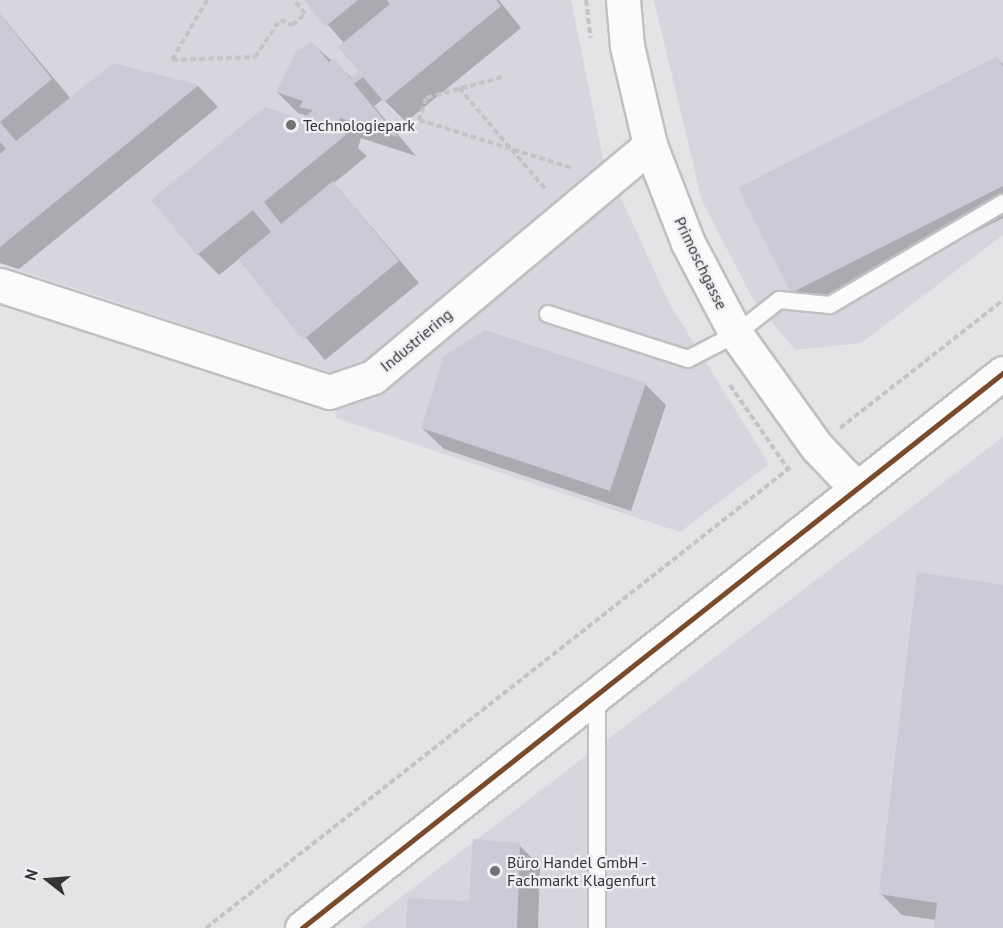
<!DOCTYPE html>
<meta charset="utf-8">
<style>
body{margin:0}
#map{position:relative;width:1003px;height:928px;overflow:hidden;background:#e4e3e6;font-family:"PT Sans",sans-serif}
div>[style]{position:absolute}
.built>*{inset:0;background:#d7d5dd}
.shadow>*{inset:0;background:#0003}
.building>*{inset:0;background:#cbcbd7}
.path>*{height:4px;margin-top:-2px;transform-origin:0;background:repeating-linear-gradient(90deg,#c4c4c5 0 6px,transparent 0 9px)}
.roads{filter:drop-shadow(2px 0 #c0c0c2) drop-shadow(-2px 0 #c0c0c2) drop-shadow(0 2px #c0c0c2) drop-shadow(0 -2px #c0c0c2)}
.service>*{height:16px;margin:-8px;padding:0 8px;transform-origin:8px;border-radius:8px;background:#fbfbfb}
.minor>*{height:33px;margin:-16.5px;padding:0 16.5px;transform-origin:16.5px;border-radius:16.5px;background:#fbfbfb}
.tertiary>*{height:33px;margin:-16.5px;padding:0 16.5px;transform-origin:16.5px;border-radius:16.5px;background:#fbfbfb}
.bus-1>*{height:4.5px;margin:-2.25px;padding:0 2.25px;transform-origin:2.25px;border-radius:2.25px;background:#7a4b2a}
.dots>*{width:16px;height:16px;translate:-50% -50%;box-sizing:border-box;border:3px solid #f0eff4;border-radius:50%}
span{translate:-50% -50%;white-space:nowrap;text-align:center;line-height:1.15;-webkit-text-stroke:4.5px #f0eff4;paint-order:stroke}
.poi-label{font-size:16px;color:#343435}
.left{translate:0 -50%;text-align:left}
.street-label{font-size:16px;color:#343435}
.north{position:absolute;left:18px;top:850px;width:60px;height:60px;-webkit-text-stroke:4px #f0eff4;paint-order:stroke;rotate:287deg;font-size:16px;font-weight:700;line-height:24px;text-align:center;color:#343435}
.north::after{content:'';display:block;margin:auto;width:21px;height:27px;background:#343435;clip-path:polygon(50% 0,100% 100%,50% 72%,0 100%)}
</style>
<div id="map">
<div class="built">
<i style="clip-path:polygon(0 0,571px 0,603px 159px,669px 303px,769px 464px,680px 532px,336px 418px,330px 372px,0 264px)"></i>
<i style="clip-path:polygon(654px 0,1003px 0,1003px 235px,861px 343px,795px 350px,753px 299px,702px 201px)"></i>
<i style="clip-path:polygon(1003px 437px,1003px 928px,361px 928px)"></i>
</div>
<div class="shadow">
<i style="clip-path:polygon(306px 0,499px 0,521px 28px,406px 122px,383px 99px,374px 106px,416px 156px,361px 138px,358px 148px,367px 156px,334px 183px,419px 283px,325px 360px,239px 259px,219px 275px,198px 254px,308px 116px,298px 113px,277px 92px,311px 43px,352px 78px,361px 72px,344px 43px)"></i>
<i style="clip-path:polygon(0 14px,71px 99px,198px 86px,218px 107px,19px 269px,0 263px)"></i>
<i style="clip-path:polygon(997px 58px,1003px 64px,1003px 218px,813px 313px,792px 292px)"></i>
<i style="clip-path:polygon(645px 384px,666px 405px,631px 511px,444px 449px,422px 428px)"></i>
<i style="clip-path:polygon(1003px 586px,1003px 928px,935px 928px,936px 920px,902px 915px,881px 894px)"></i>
<i style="clip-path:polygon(519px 845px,540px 866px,538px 928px,407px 928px,471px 903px)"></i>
</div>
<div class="building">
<i style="clip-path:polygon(304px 0,358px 0,325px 27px)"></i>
<i style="clip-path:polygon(387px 0,496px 0,501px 6px,384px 102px,363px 77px,354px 84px,398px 137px,340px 118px,336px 130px,347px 134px,264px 202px,281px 224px,333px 181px,399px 261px,303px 340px,238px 259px,271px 232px,253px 210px,197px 255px,151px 200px,265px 107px,302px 119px,313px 110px,299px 107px,303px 101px,276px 92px,296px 52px,311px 41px,329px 62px,334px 58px,350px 78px,359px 71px,338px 47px,390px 4px)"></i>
<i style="clip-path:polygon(0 14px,52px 79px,0 122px,16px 141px,113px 63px,199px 85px,0 247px,0 154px,6px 149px,0 142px)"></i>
<i style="clip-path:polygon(998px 56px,1003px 67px,1003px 186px,791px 293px,738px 188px)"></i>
<i style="clip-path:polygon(485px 330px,646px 383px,610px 491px,421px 428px,444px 356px)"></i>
<i style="clip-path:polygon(917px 572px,1003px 585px,1003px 928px,934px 928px,937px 903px,879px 894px)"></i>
<i style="clip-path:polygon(473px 839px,520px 843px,517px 928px,406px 928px,408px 898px,469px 901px)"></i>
</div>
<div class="path">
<i style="left:207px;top:0;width:69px;rotate:120.3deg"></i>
<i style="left:172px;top:60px;width:83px;rotate:-2.1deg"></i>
<i style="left:255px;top:57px;width:45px;rotate:-56deg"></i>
<i style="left:280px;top:20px;width:13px;rotate:23deg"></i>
<i style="left:292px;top:25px;width:17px;rotate:-40deg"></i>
<i style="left:305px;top:14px;width:18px;rotate:-128deg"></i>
<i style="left:586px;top:0;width:38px;rotate:83deg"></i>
<i style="left:502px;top:77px;width:79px;rotate:164.6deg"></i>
<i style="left:426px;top:98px;width:23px;rotate:108deg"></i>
<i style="left:419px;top:120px;width:160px;rotate:17.4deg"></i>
<i style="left:459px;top:88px;width:135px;rotate:49.5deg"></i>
<i style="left:730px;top:385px;width:102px;rotate:55.4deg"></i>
<i style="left:840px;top:428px;width:207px;rotate:-38.1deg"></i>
<i style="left:206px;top:928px;width:746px;rotate:-38.25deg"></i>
</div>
<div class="roads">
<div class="service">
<i style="left:548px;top:314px;width:147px;rotate:17.8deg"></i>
<i style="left:688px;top:359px;width:54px;rotate:-27.5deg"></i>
<i style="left:736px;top:334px;width:55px;rotate:-38.3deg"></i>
<i style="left:779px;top:300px;width:51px;rotate:5.6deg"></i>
<i style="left:830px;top:305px;width:201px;rotate:-30.5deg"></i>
<i style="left:597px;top:695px;width:233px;rotate:90deg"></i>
</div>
<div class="minor">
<i style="left:623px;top:0;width:46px;rotate:85deg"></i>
<i style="left:627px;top:46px;width:102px;rotate:76.9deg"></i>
<i style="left:650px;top:145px;width:105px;rotate:68.8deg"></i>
<i style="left:688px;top:243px;width:103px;rotate:62.2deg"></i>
<i style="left:736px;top:334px;width:139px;rotate:54.4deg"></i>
<i style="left:817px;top:447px;width:58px;rotate:46.4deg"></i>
<i style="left:0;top:285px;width:346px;rotate:18deg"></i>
<i style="left:329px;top:392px;width:46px;rotate:-18.8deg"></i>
<i style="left:373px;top:377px;width:361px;rotate:-39.9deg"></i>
</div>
<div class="tertiary">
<i style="left:302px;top:928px;width:894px;rotate:-38.37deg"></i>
</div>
</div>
<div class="bus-1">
<i style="left:302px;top:928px;width:894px;rotate:-38.37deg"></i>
</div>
<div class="dots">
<i style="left:291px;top:125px;background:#727173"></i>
<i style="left:495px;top:871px;background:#727173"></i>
</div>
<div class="poi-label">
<span class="left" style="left:303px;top:125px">Technologiepark</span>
<span class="left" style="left:507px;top:871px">Büro Handel GmbH -<br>Fachmarkt Klagenfurt</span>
</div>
<div class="street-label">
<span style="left:701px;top:263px;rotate:64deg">Primoschgasse</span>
<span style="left:416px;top:340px;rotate:-40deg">Industriering</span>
</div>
<div class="north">N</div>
</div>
